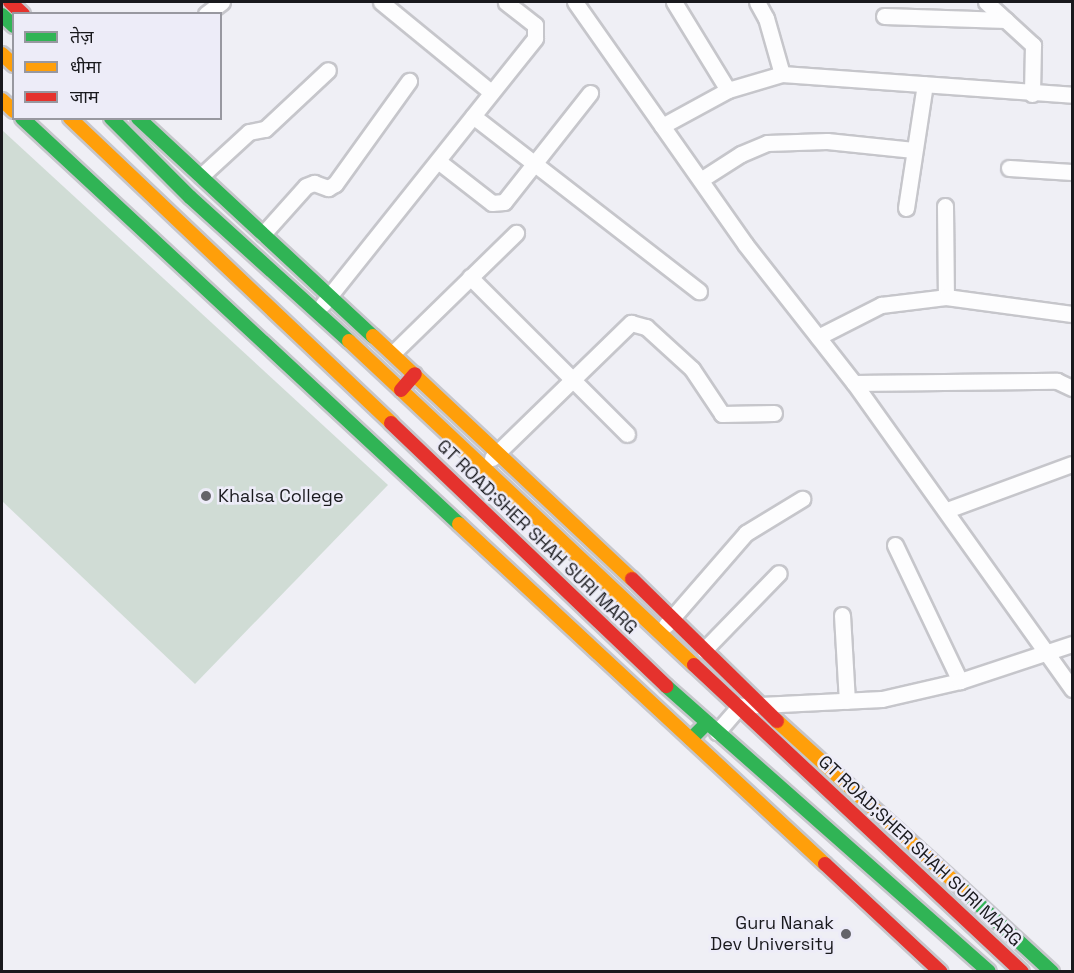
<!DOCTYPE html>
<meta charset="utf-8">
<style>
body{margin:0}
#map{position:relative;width:1074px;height:973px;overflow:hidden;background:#efeff5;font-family:"Space Grotesk","Noto Sans Devanagari",sans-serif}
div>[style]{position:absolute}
.green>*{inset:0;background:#d0dcd5}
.roads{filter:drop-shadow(2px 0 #c6c6cb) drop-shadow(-2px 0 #c6c6cb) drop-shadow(0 2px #c6c6cb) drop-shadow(0 -2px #c6c6cb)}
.street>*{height:15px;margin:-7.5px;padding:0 7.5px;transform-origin:7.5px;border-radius:7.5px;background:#fdfdfe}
.fast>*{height:14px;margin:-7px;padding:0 7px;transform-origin:7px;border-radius:7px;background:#30b455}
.slow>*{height:14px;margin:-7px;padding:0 7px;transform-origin:7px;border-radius:7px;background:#ff9f0a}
.jam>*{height:14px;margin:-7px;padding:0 7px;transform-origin:7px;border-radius:7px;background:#e5322d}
.dots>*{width:16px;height:16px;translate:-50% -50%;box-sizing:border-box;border:3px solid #edecf8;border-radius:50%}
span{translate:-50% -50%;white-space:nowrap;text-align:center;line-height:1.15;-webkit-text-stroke:5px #edecf8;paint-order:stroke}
.poi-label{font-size:18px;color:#19191d}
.left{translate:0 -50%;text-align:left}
.right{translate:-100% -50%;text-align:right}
.street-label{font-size:18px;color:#19191d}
.frame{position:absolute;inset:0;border:3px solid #19191d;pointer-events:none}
.legend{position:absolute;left:12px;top:12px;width:210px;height:108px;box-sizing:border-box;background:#edecf8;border:2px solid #9898a0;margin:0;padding:8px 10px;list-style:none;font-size:18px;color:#19191d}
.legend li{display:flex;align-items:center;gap:12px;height:30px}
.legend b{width:30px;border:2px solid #9898a0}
</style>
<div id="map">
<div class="green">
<i style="clip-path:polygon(2px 130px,388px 485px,195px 684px,2px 501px)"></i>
</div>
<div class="roads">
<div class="street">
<i style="left:381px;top:2px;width:142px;rotate:39.3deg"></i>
<i style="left:575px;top:2px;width:296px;rotate:54.9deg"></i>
<i style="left:745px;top:244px;width:177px;rotate:51.9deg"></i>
<i style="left:854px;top:383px;width:376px;rotate:54.5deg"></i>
<i style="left:674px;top:2px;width:103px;rotate:58.5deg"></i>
<i style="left:757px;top:2px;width:18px;rotate:61deg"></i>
<i style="left:766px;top:18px;width:58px;rotate:74.1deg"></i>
<i style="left:986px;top:2px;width:64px;rotate:42.5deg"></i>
<i style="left:1033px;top:45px;width:49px;rotate:91.2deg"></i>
<i style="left:206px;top:14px;width:20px;rotate:-37deg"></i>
<i style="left:884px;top:16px;width:122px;rotate:1.9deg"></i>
<i style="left:473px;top:116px;width:286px;rotate:37.8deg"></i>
<i style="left:662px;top:126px;width:75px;rotate:-28.6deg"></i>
<i style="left:728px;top:90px;width:56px;rotate:-16.5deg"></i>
<i style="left:782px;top:74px;width:291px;rotate:4.1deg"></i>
<i style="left:438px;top:161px;width:68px;rotate:37.9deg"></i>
<i style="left:492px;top:203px;width:12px;rotate:-5deg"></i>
<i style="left:504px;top:202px;width:139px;rotate:-51.7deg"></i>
<i style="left:1009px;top:168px;width:63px;rotate:3.6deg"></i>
<i style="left:201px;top:176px;width:65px;rotate:-42.5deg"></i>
<i style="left:249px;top:132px;width:16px;rotate:-11deg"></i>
<i style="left:265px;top:129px;width:86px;rotate:-43.1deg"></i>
<i style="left:702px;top:179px;width:46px;rotate:-32.7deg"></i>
<i style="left:741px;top:154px;width:28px;rotate:-23deg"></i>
<i style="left:767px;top:143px;width:60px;rotate:-1.9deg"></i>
<i style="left:827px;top:141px;width:87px;rotate:5.9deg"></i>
<i style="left:945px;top:206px;width:91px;rotate:89.4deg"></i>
<i style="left:906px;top:208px;width:125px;rotate:-81.3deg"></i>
<i style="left:263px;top:234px;width:64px;rotate:-48.1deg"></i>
<i style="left:306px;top:186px;width:9px;rotate:-21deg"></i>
<i style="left:314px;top:183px;width:15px;rotate:20deg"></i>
<i style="left:328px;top:188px;width:8px;rotate:-30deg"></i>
<i style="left:335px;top:184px;width:127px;rotate:-54.3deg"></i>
<i style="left:470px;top:277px;width:222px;rotate:45deg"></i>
<i style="left:323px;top:304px;width:340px;rotate:-51.4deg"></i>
<i style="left:535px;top:38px;width:13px;rotate:-90deg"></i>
<i style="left:535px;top:25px;width:37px;rotate:-142deg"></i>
<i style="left:818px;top:337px;width:71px;rotate:-26.9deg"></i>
<i style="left:881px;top:305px;width:65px;rotate:-7deg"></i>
<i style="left:946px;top:297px;width:127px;rotate:7.7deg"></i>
<i style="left:393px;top:353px;width:172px;rotate:-44.3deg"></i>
<i style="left:854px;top:383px;width:203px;rotate:-0.6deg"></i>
<i style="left:1057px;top:381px;width:17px;rotate:25deg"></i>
<i style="left:492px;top:458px;width:194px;rotate:-44.2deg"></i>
<i style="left:631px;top:323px;width:16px;rotate:15deg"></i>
<i style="left:646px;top:327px;width:62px;rotate:42.4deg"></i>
<i style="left:692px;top:369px;width:54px;rotate:56.3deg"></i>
<i style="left:722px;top:414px;width:52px;rotate:-1.1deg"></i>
<i style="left:947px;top:510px;width:133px;rotate:-20.2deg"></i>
<i style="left:895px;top:545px;width:151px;rotate:64.5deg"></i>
<i style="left:842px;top:615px;width:86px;rotate:86.7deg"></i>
<i style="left:666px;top:625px;width:122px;rotate:-49deg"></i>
<i style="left:746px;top:533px;width:66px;rotate:-31.3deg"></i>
<i style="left:704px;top:650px;width:107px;rotate:-45.8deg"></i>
<i style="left:717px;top:732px;width:35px;rotate:-49deg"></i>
<i style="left:740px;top:706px;width:142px;rotate:-2.8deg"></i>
<i style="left:882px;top:699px;width:80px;rotate:-13deg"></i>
<i style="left:960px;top:681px;width:118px;rotate:-18.3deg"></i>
</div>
<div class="fast">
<i style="left:2px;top:15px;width:16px;rotate:43deg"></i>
<i style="left:22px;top:118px;width:596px;rotate:42.89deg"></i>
<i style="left:111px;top:118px;width:112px;rotate:45deg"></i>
<i style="left:190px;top:197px;width:215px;rotate:42.2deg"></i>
<i style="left:138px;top:118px;width:321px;rotate:42.9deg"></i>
<i style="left:666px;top:686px;width:431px;rotate:41.5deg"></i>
<i style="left:691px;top:739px;width:23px;rotate:-45deg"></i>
<i style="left:961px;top:888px;width:124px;rotate:42.7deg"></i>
</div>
<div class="slow">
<i style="left:2px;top:54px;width:16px;rotate:43deg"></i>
<i style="left:2px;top:100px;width:16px;rotate:43deg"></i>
<i style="left:70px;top:118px;width:443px;rotate:43.5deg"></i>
<i style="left:373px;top:336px;width:355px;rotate:43.2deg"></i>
<i style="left:349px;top:341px;width:473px;rotate:43.2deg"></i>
<i style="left:459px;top:524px;width:500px;rotate:42.9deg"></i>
<i style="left:777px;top:721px;width:248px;rotate:42.2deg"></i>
</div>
<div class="jam">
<i style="left:10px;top:2px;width:18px;rotate:43deg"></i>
<i style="left:401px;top:390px;width:21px;rotate:-49deg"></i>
<i style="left:391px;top:423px;width:381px;rotate:43.7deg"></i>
<i style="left:632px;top:579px;width:203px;rotate:44.4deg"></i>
<i style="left:694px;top:665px;width:449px;rotate:43.1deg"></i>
<i style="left:825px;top:864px;width:158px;rotate:43deg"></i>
</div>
</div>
<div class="dots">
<i style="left:206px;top:496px;background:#646469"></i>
<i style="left:846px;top:934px;background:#646469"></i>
</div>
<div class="poi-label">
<span class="left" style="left:218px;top:496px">Khalsa College</span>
<span class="right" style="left:834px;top:934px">Guru Nanak<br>Dev University</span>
</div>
<div class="street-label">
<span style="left:537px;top:537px;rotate:44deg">GT ROAD;SHER SHAH SURI MARG</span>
<span style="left:920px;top:851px;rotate:43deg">GT ROAD;SHER SHAH SURI MARG</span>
</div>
<div class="frame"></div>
<ul class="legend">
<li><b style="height:8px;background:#30b455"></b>तेज़</li>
<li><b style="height:8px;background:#ff9f0a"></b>धीमा</li>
<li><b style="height:8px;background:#e5322d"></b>जाम</li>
</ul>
</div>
